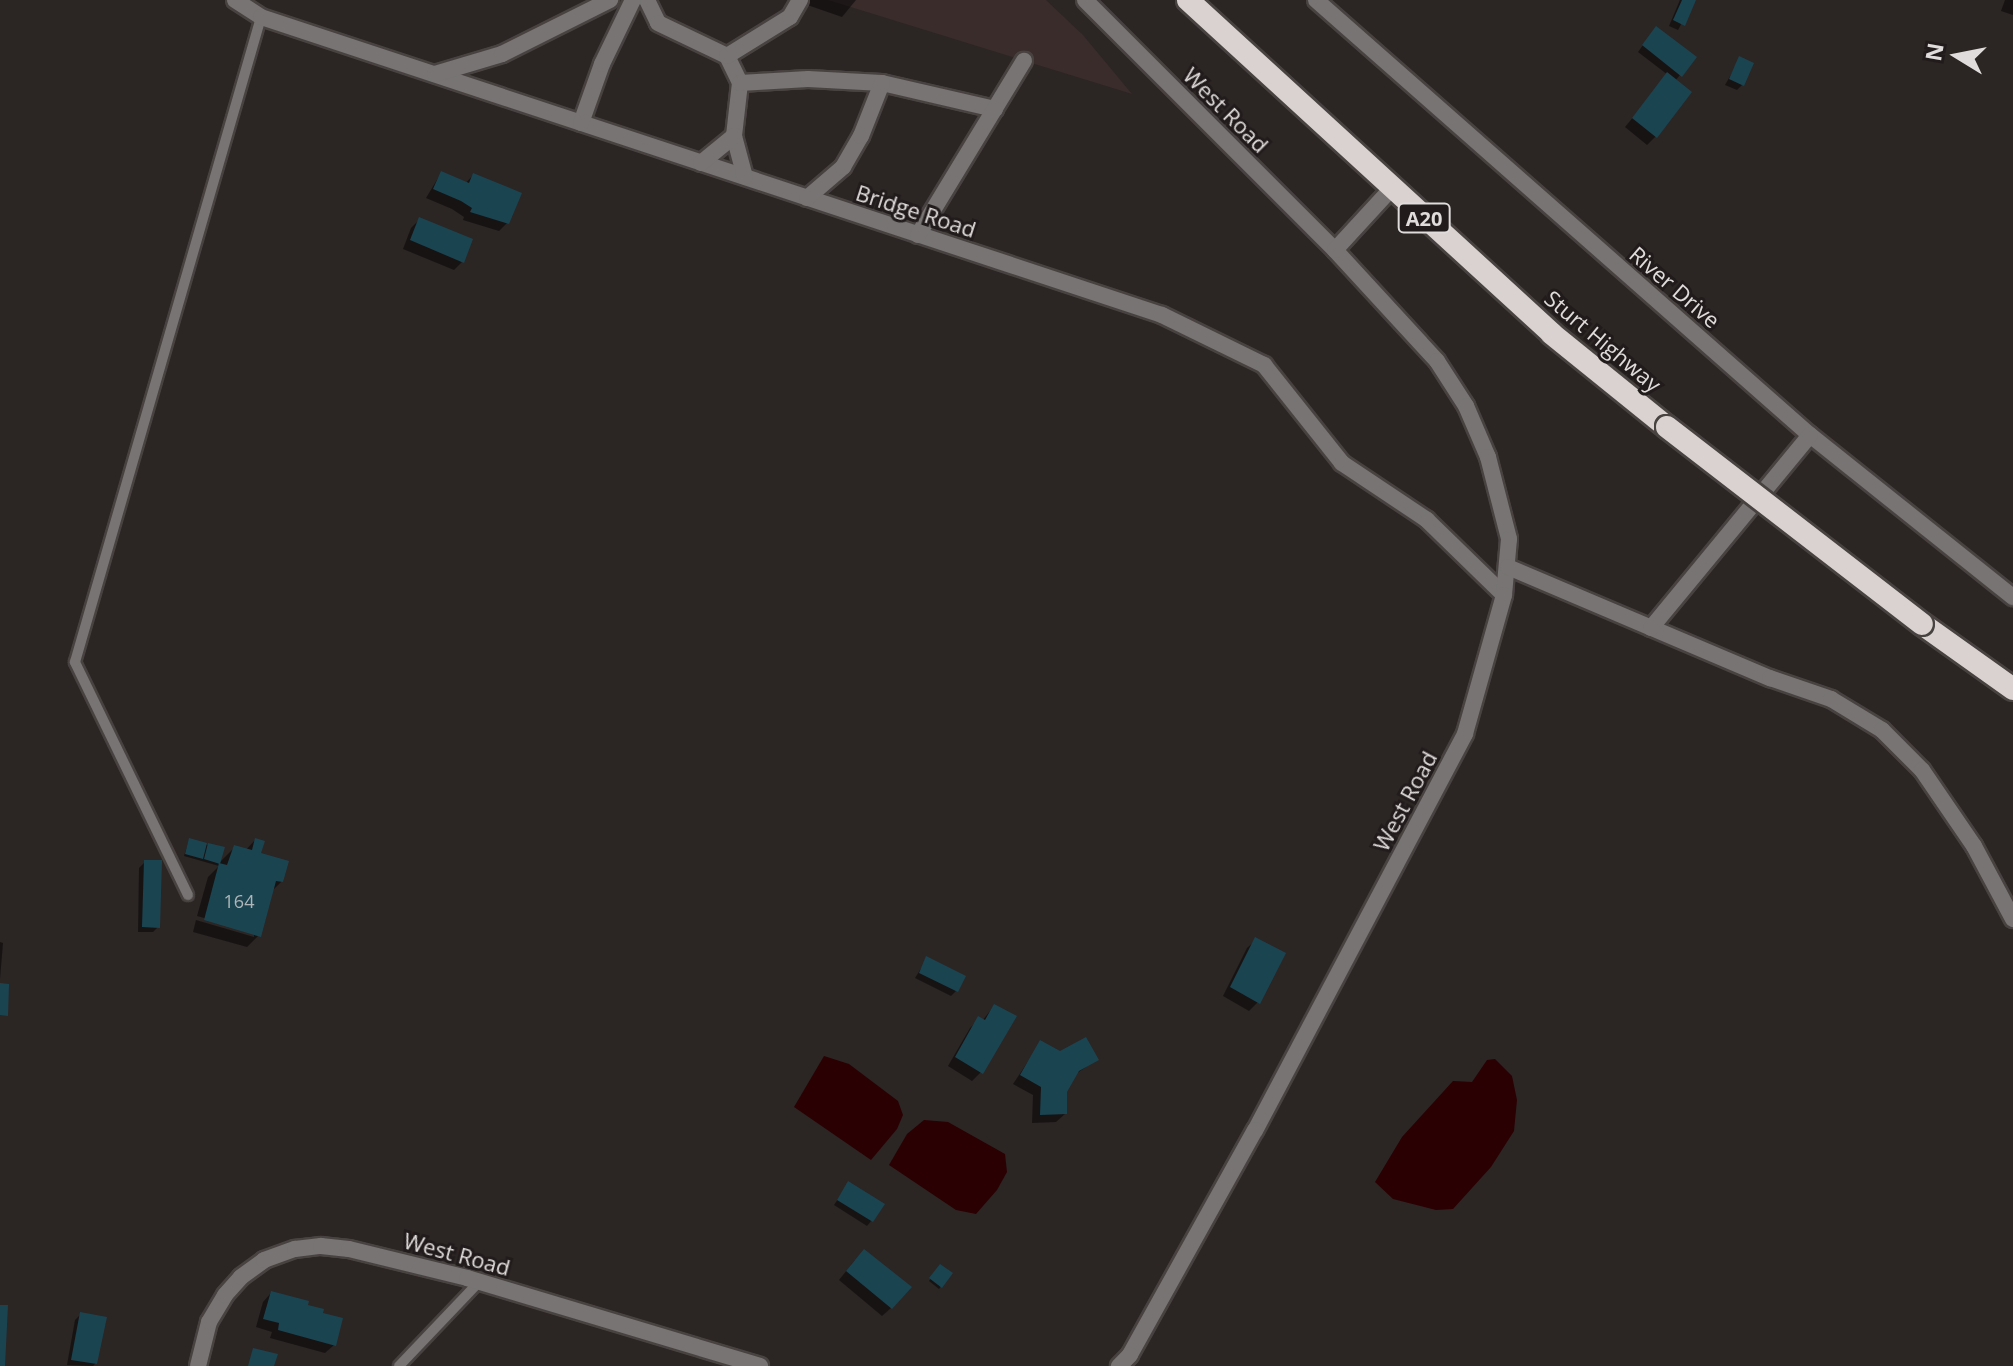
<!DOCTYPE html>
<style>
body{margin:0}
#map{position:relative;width:2013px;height:1366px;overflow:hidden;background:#2b2524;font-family:"Open Sans",sans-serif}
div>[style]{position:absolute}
.built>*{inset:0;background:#392c2b}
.water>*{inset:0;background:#2a0002}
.shadow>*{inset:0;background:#0007}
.building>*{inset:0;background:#1b4451}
.roads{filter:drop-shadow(2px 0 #484241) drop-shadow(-2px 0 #484241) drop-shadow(0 2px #484241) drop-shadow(0 -2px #484241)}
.service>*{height:10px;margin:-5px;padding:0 5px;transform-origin:5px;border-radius:5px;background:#777473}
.minor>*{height:16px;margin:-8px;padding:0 8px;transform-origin:8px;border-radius:8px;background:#777473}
.trunk>*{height:22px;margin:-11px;padding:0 11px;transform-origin:11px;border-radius:11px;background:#d9d2d0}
.bridges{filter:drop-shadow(2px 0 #484241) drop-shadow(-2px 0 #484241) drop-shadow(0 2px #484241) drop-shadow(0 -2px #484241)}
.trunk-bridge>*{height:22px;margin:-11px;padding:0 11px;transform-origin:11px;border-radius:11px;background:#d9d2d0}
span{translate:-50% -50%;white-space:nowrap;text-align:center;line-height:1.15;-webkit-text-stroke:6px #211b1b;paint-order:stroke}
.number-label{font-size:18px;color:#afb6b8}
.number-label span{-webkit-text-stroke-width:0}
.shield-label span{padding:2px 6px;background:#211b1b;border:2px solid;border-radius:6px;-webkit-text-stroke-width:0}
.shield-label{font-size:20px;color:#e0dcdb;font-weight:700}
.street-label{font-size:22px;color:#e0dcdb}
.north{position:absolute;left:1917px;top:16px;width:80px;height:80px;-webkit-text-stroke:6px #211b1b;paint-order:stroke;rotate:280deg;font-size:22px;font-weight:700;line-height:32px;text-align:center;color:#e0dcdb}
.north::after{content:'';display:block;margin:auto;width:28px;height:36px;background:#e0dcdb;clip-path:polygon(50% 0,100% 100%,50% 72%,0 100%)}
</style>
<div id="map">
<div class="built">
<i style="clip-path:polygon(828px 0,1046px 0,1083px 35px,1132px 94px)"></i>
</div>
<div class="water">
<i style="clip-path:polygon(824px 1056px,849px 1064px,898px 1101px,903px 1115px,897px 1129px,871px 1160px,794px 1107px)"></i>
<i style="clip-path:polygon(1495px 1059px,1512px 1076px,1517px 1100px,1514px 1131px,1491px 1167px,1453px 1209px,1436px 1210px,1393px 1199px,1375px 1182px,1402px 1137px,1453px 1081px,1472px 1082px,1487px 1060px)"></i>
<i style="clip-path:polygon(924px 1120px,948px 1122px,1005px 1154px,1007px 1172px,997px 1190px,976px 1214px,956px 1210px,889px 1165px,907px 1134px)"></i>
</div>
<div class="shadow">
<i style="clip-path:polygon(793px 0,856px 0,842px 17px)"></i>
<i style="clip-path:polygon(1680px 0,1694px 0,1678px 30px,1669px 26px)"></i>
<i style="clip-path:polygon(2005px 0,2013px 0,2013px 15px,2001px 11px)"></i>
<i style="clip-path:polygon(1651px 34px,1680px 75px,1675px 81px,1656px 136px,1647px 145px,1625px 127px,1668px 75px,1638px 52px)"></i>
<i style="clip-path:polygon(1740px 59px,1742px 85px,1737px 90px,1725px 85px)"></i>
<i style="clip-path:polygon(441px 173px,465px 184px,473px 175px,508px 222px,499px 231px,463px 220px,464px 217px,452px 209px,426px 198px)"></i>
<i style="clip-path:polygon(420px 219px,462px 262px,454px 270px,403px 249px,411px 228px)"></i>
<i style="clip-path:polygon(189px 840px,223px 849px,218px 864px,234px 848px,245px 851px,255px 840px,259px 855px,282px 881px,270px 893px,259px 935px,247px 947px,193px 932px,196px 920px,254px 937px,254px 932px,197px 916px,208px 877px,219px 866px,184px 856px)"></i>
<i style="clip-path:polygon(145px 862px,158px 927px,153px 932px,138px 932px,139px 868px)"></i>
<i style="clip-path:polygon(1256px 940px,1258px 1002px,1249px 1011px,1223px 996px,1247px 948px)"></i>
<i style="clip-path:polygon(0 942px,3px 943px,0 979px)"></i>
<i style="clip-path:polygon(927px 959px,956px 991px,951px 996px,915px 978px)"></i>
<i style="clip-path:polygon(994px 1006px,981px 1072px,972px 1081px,948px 1066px,970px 1028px,979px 1019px,982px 1021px)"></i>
<i style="clip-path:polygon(1041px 1042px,1060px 1053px,1096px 1060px,1073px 1076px,1065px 1091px,1065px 1114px,1056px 1122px,1032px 1123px,1033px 1095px,1013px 1084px)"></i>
<i style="clip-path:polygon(848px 1184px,872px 1220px,867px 1226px,834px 1205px)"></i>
<i style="clip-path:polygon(855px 1260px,891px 1308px,882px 1316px,839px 1280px)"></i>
<i style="clip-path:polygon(940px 1266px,950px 1273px,939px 1289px,929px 1281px)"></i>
<i style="clip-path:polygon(271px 1293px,305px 1306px,334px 1345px,325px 1353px,270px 1338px,272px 1332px,256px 1327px,263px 1302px)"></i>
<i style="clip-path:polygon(81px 1314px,96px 1363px,93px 1366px,67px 1365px,75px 1320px)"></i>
</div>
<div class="building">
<i style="clip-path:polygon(1682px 0,1696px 0,1685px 26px,1673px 20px)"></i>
<i style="clip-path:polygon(1656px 26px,1697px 57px,1682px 77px,1642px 45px)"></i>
<i style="clip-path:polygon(1739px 56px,1754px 63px,1744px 86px,1729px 79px)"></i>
<i style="clip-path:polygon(1667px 72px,1692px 92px,1657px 138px,1632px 118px)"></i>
<i style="clip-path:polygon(441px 171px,469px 183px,473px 173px,522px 193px,509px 224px,470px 212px,472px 208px,461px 201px,433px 189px)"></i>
<i style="clip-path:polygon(419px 217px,473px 239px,464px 263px,410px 240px)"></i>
<i style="clip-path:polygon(189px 838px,207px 843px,203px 859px,185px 854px)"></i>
<i style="clip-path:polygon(255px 838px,265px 841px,261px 853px,289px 861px,283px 882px,276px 881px,261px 937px,204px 920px,219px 863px,227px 865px,234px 845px,252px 850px)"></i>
<i style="clip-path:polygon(208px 843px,225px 847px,220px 864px,204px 859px)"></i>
<i style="clip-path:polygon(144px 860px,162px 860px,160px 928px,142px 927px)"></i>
<i style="clip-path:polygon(1255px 937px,1286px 953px,1260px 1004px,1230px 987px)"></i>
<i style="clip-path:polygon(926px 956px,966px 976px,958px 992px,919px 973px)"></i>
<i style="clip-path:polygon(0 983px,9px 984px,8px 1016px,0 1015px)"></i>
<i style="clip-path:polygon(994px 1004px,1017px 1016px,983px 1074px,955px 1057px,978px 1016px,985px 1020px)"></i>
<i style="clip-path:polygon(1086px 1037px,1099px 1060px,1079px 1071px,1067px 1092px,1067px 1114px,1040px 1115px,1041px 1087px,1020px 1075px,1040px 1040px,1060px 1051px)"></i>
<i style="clip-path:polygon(848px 1181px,885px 1204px,873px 1222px,837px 1200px)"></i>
<i style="clip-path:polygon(864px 1249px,912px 1287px,892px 1309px,846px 1271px)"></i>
<i style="clip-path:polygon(940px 1264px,953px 1273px,942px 1288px,929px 1278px)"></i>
<i style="clip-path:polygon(271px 1291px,309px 1301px,308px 1305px,324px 1309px,323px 1313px,343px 1318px,336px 1346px,278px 1330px,279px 1323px,263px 1319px)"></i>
<i style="clip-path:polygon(0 1305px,8px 1305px,5px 1366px,0 1366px)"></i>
<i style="clip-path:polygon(80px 1312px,107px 1317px,97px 1364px,71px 1360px)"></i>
<i style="clip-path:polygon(253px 1348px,278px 1354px,274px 1366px,248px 1366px)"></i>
</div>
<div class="roads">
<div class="service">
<i style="left:188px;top:895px;width:259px;rotate:-115.9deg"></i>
<i style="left:75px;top:662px;width:671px;rotate:-73.91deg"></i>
<i style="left:399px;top:1366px;width:117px;rotate:-46.4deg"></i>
</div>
<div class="minor">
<i style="left:235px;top:0;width:31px;rotate:33deg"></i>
<i style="left:261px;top:17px;width:949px;rotate:18.3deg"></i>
<i style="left:1162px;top:315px;width:114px;rotate:26.1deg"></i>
<i style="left:1264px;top:365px;width:125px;rotate:51.5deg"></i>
<i style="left:1342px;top:463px;width:102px;rotate:33.8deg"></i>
<i style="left:1427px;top:520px;width:107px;rotate:44.2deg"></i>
<i style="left:647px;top:0;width:25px;rotate:64deg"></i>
<i style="left:658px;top:23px;width:76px;rotate:25.6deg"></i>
<i style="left:727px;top:56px;width:30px;rotate:64deg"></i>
<i style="left:740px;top:83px;width:53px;rotate:96.5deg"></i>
<i style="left:734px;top:136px;width:42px;rotate:75deg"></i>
<i style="left:1085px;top:0;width:354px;rotate:45deg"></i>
<i style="left:1335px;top:250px;width:151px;rotate:47.4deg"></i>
<i style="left:1437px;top:361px;width:54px;rotate:57.2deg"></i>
<i style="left:1466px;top:406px;width:56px;rotate:66.7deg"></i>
<i style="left:1488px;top:457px;width:85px;rotate:75.6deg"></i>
<i style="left:1509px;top:539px;width:56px;rotate:95.1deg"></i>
<i style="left:1504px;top:595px;width:144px;rotate:105.7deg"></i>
<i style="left:1465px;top:734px;width:448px;rotate:117.9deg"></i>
<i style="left:1255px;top:1130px;width:257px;rotate:119.1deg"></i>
<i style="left:1130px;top:1355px;width:16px;rotate:135deg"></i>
<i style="left:1316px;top:0;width:658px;rotate:41.37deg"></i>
<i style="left:1810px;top:435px;width:260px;rotate:38.6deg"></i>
<i style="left:727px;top:56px;width:74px;rotate:-31.8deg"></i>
<i style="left:790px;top:17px;width:20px;rotate:-60deg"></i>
<i style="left:435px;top:74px;width:70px;rotate:-16.6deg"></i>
<i style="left:502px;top:54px;width:121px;rotate:-26.6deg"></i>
<i style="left:740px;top:83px;width:68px;rotate:-3.4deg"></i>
<i style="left:808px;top:79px;width:74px;rotate:3.1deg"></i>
<i style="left:882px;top:83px;width:116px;rotate:13deg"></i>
<i style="left:581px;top:123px;width:63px;rotate:-70.4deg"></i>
<i style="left:602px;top:64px;width:71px;rotate:-64.2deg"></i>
<i style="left:701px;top:163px;width:43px;rotate:-39.3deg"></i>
<i style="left:807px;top:198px;width:48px;rotate:-40.7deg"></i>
<i style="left:843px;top:167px;width:36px;rotate:-60deg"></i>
<i style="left:861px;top:136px;width:57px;rotate:-68.4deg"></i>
<i style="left:918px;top:235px;width:204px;rotate:-58.7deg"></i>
<i style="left:1335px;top:250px;width:83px;rotate:-47.4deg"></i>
<i style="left:1508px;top:567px;width:285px;rotate:23deg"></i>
<i style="left:1770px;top:678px;width:65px;rotate:19deg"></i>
<i style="left:1831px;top:699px;width:60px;rotate:31.3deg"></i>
<i style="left:1882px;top:730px;width:57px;rotate:45deg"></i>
<i style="left:1922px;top:770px;width:92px;rotate:55.6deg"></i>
<i style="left:1974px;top:846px;width:83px;rotate:61.9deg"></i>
<i style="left:1651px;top:628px;width:250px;rotate:-50.5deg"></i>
<i style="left:198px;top:1366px;width:45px;rotate:-76deg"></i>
<i style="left:209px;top:1322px;width:31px;rotate:-59deg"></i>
<i style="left:225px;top:1295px;width:24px;rotate:-48deg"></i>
<i style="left:241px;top:1277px;width:29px;rotate:-36deg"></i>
<i style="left:264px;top:1260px;width:33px;rotate:-20deg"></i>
<i style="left:295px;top:1249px;width:26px;rotate:-7deg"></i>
<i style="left:321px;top:1246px;width:28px;rotate:6deg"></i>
<i style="left:349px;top:1249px;width:122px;rotate:13.8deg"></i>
<i style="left:467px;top:1278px;width:306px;rotate:16.7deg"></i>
</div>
<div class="trunk">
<i style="left:1188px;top:0;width:494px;rotate:42.5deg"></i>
<i style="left:1552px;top:334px;width:148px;rotate:39deg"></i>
<i style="left:1922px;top:624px;width:112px;rotate:35.5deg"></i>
</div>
</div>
<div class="bridges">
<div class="trunk-bridge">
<i style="left:1667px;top:427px;width:322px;rotate:37.7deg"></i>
</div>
</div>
<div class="number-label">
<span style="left:239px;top:901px">164</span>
</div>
<div class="shield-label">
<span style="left:1424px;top:218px">A20</span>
</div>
<div class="street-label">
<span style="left:1226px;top:110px;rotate:45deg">West Road</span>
<span style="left:916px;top:211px;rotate:18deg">Bridge Road</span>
<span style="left:1675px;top:287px;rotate:41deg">River Drive</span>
<span style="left:1603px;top:341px;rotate:40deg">Sturt Highway</span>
<span style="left:1405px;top:801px;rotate:-62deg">West Road</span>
<span style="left:457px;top:1254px;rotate:15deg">West Road</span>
</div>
<div class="north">N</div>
</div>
